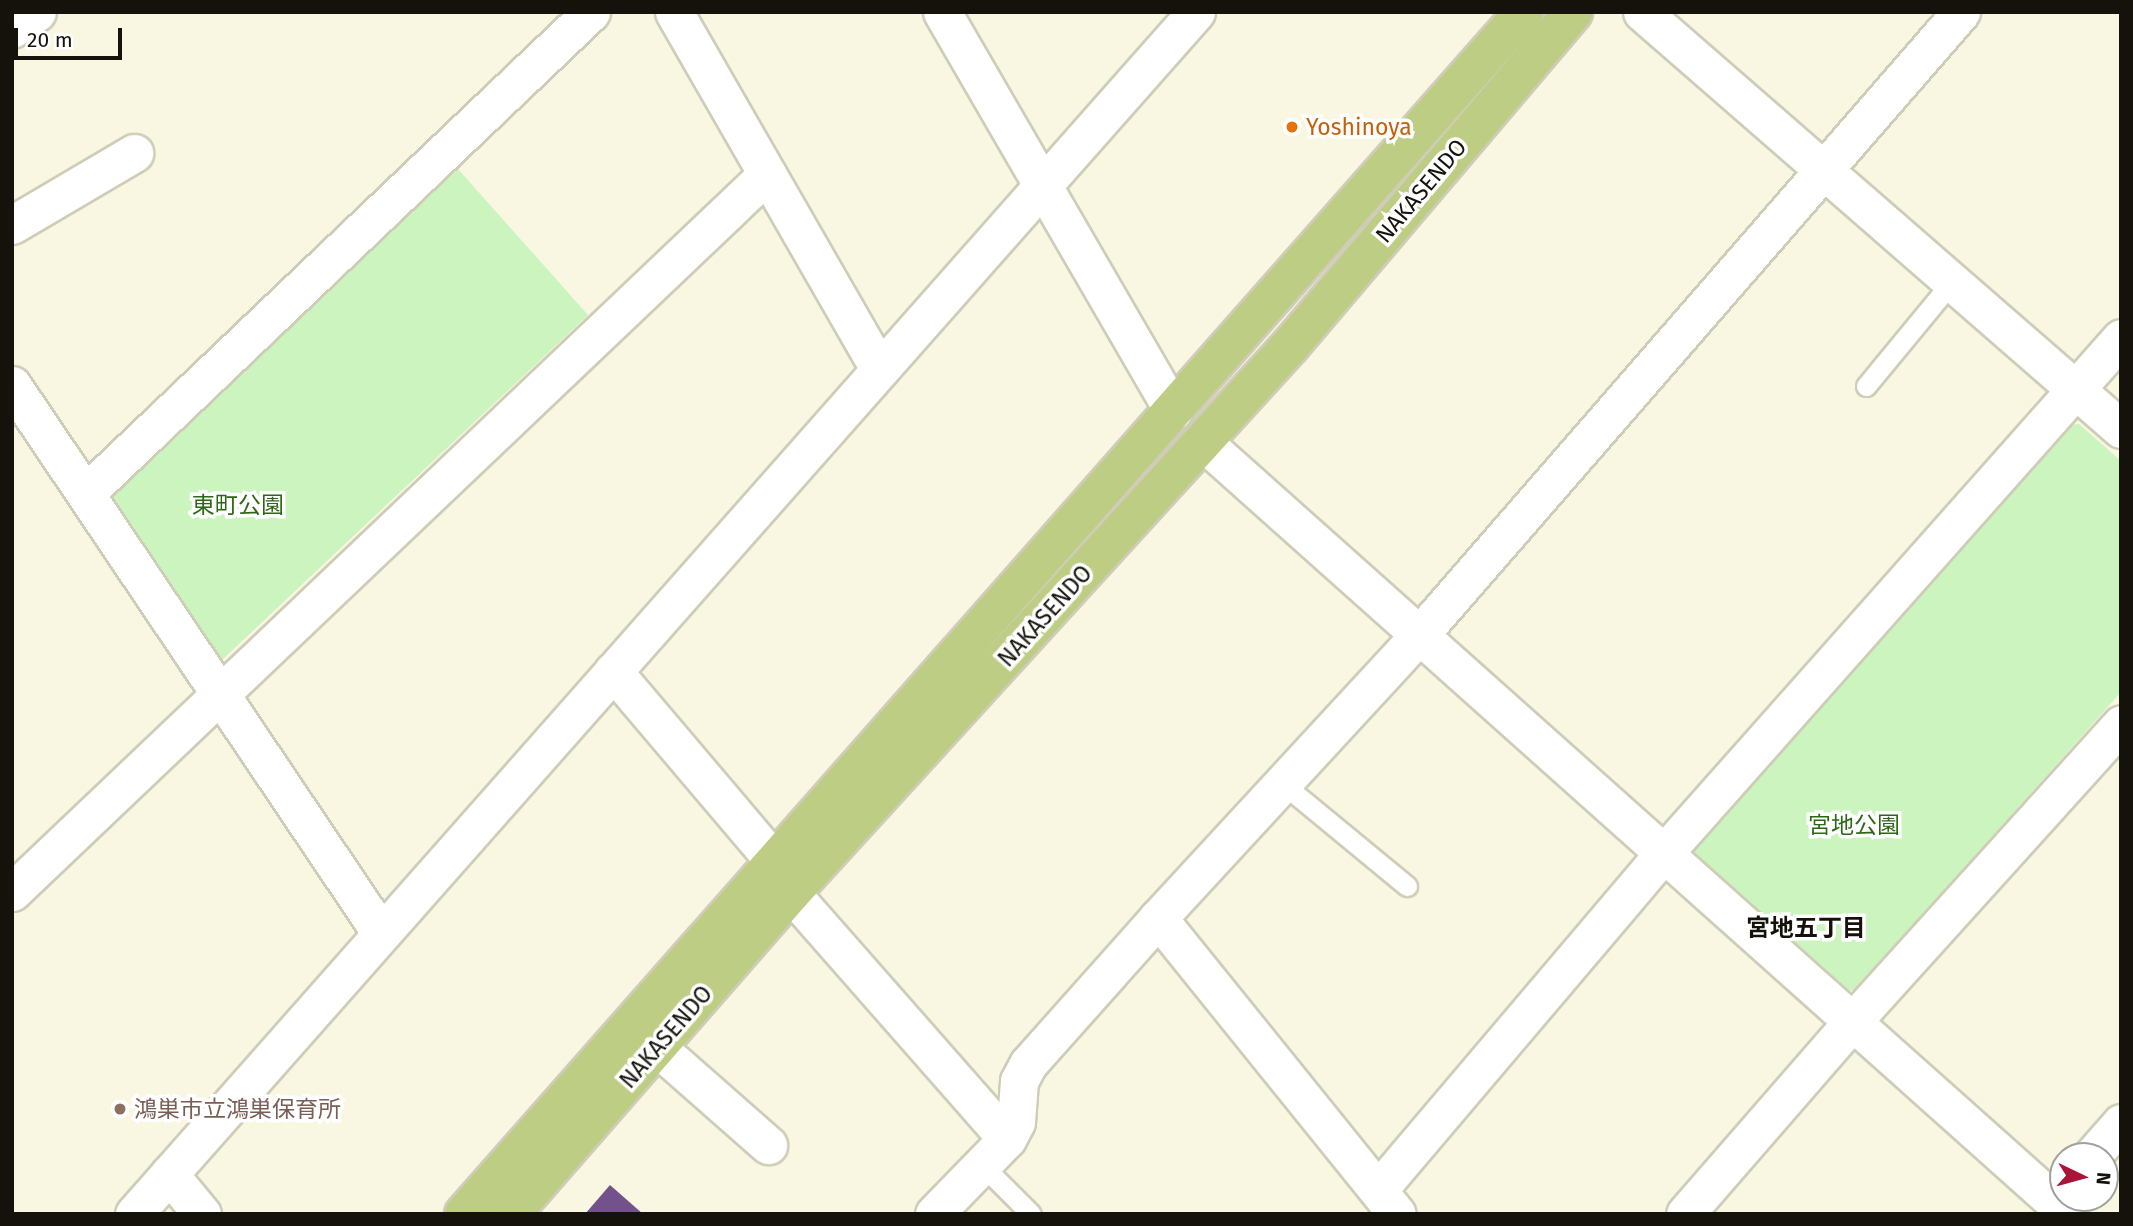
<!DOCTYPE html>
<meta charset="utf-8">
<style>
body{margin:0}
#map{position:relative;width:2133px;height:1226px;overflow:hidden;background:#f9f6e1;font-family:"Fira Sans","Noto Sans JP",sans-serif}
div>[style]{position:absolute}
.green>*{inset:0;background:#cbf4be}
.building>*{inset:0;background:#73518b}
.roads{filter:drop-shadow(2px 0 #cfccb8) drop-shadow(-2px 0 #cfccb8) drop-shadow(0 2px #cfccb8) drop-shadow(0 -2px #cfccb8)}
.lane>*{height:19px;margin:-9.5px;padding:0 9.5px;transform-origin:9.5px;border-radius:9.5px;background:#fff}
.street>*{height:37px;margin:-18.5px;padding:0 18.5px;transform-origin:18.5px;border-radius:18.5px;background:#fff}
.highway>*{height:38px;margin:-19px;padding:0 19px;transform-origin:19px;border-radius:19px;background:#becd84}
.dots>*{width:19px;height:19px;translate:-50% -50%;box-sizing:border-box;border:4px solid #fff;border-radius:50%}
span{translate:-50% -50%;white-space:nowrap;text-align:center;line-height:1.15;-webkit-text-stroke:7px #fff;paint-order:stroke}
.food-label{font-size:23px;color:#c56008}
.left{translate:0 -50%;text-align:left}
.street-label{font-size:23px;color:#14120b}
.park-label{font-size:23px;color:#2d6716}
.education-label{font-size:23px;color:#785e54}
.neighbourhood-label{font-size:24px;color:#14120b;font-weight:700}
.frame{position:absolute;inset:0;border:14px solid #14120b;pointer-events:none}
.north{position:absolute;left:2049px;top:1142px;width:70px;height:70px;box-sizing:border-box;background:#fff;border:2px solid #a1a09d;border-radius:50%;rotate:95deg;font-size:19px;font-weight:700;line-height:28px;text-align:center;color:#14120b}
.north::after{content:'';display:block;margin:auto;width:24px;height:32px;background:#aa1439;clip-path:polygon(50% 0,100% 100%,50% 72%,0 100%)}
.scale{position:absolute;left:14px;top:28px;width:108px;height:32px;box-sizing:border-box;border:4px solid #14120b;border-top:0;padding-left:9px;font-size:21px;line-height:24px;white-space:nowrap;color:#14120b;-webkit-text-stroke:5px #fff;paint-order:stroke}
</style>
<div id="map">
<div class="green">
<i style="clip-path:polygon(458px 169px,588px 315px,223px 659px,201px 657px,108px 500px,110px 483px)"></i>
<i style="clip-path:polygon(2079px 424px,2121px 461px,2121px 692px,1856px 990px,1841px 991px,1689px 853px,1691px 840px,2063px 426px)"></i>
</div>
<div class="building">
<i style="clip-path:polygon(610px 1185px,643px 1214px,585px 1214px)"></i>
</div>
<div class="roads">
<div class="lane">
<i style="left:1866px;top:386px;width:134px;rotate:-50.5deg"></i>
<i style="left:1282px;top:783px;width:162px;rotate:39.5deg"></i>
<i style="left:982px;top:1165px;width:69px;rotate:45deg"></i>
</div>
<div class="street">
<i style="left:674px;top:12px;width:412px;rotate:60.1deg"></i>
<i style="left:942px;top:12px;width:461px;rotate:59.9deg"></i>
<i style="left:1642px;top:12px;width:635px;rotate:41.04deg"></i>
<i style="left:12px;top:29px;width:30px;rotate:-34deg"></i>
<i style="left:12px;top:225px;width:142px;rotate:-30.5deg"></i>
<i style="left:12px;top:385px;width:661px;rotate:56.05deg"></i>
<i style="left:1202px;top:441px;width:1161px;rotate:41.75deg"></i>
<i style="left:87px;top:492px;width:696px;rotate:-43.6deg"></i>
<i style="left:613px;top:671px;width:250px;rotate:49.7deg"></i>
<i style="left:12px;top:892px;width:1042px;rotate:-43.56deg"></i>
<i style="left:791px;top:893px;width:327px;rotate:48.7deg"></i>
<i style="left:1158px;top:918px;width:380px;rotate:51.1deg"></i>
<i style="left:658px;top:1048px;width:147px;rotate:41.4deg"></i>
<i style="left:2092px;top:1156px;width:44px;rotate:-48.7deg"></i>
<i style="left:169px;top:1174px;width:52px;rotate:50.5deg"></i>
<i style="left:1378px;top:1190px;width:443px;rotate:-49.7deg"></i>
<i style="left:1665px;top:852px;width:687px;rotate:-48.42deg"></i>
<i style="left:134px;top:1214px;width:1604px;rotate:-48.54deg"></i>
<i style="left:934px;top:1214px;width:105px;rotate:-45.8deg"></i>
<i style="left:1007px;top:1139px;width:19px;rotate:-62deg"></i>
<i style="left:1016px;top:1122px;width:41px;rotate:-85.8deg"></i>
<i style="left:1019px;top:1081px;width:19px;rotate:-62deg"></i>
<i style="left:1028px;top:1064px;width:195px;rotate:-48.3deg"></i>
<i style="left:1158px;top:918px;width:388px;rotate:-47.3deg"></i>
<i style="left:1421px;top:633px;width:823px;rotate:-48.99deg"></i>
<i style="left:1685px;top:1214px;width:256px;rotate:-49deg"></i>
<i style="left:1853px;top:1021px;width:400px;rotate:-47.9deg"></i>
</div>
<div class="highway">
<i style="left:464px;top:1214px;width:1603px;rotate:-48.59deg"></i>
<i style="left:511px;top:1214px;width:426px;rotate:-48.9deg"></i>
<i style="left:791px;top:893px;width:740px;rotate:-47.63deg"></i>
<i style="left:1290px;top:346px;width:438px;rotate:-49.7deg"></i>
</div>
</div>
<div class="dots">
<i style="left:1292px;top:127px;background:#e8710a"></i>
<i style="left:120px;top:1109px;background:#8d6e63"></i>
</div>
<div class="food-label">
<span class="left" style="left:1306px;top:127px">Yoshinoya</span>
</div>
<div class="street-label">
<span style="left:1421px;top:191px;rotate:-50deg">NAKASENDO</span>
<span style="left:1045px;top:616px;rotate:-48deg">NAKASENDO</span>
<span style="left:666px;top:1037px;rotate:-49deg">NAKASENDO</span>
</div>
<div class="park-label">
<span style="left:238px;top:505px">東町公園</span>
<span style="left:1854px;top:825px">宮地公園</span>
</div>
<div class="education-label">
<span class="left" style="left:134px;top:1109px">鴻巣市立鴻巣保育所</span>
</div>
<div class="neighbourhood-label">
<span style="left:1806px;top:929px">宮地五丁目</span>
</div>
<div class="frame"></div>
<div class="north">N</div>
<div class="scale">20 m</div>
</div>
